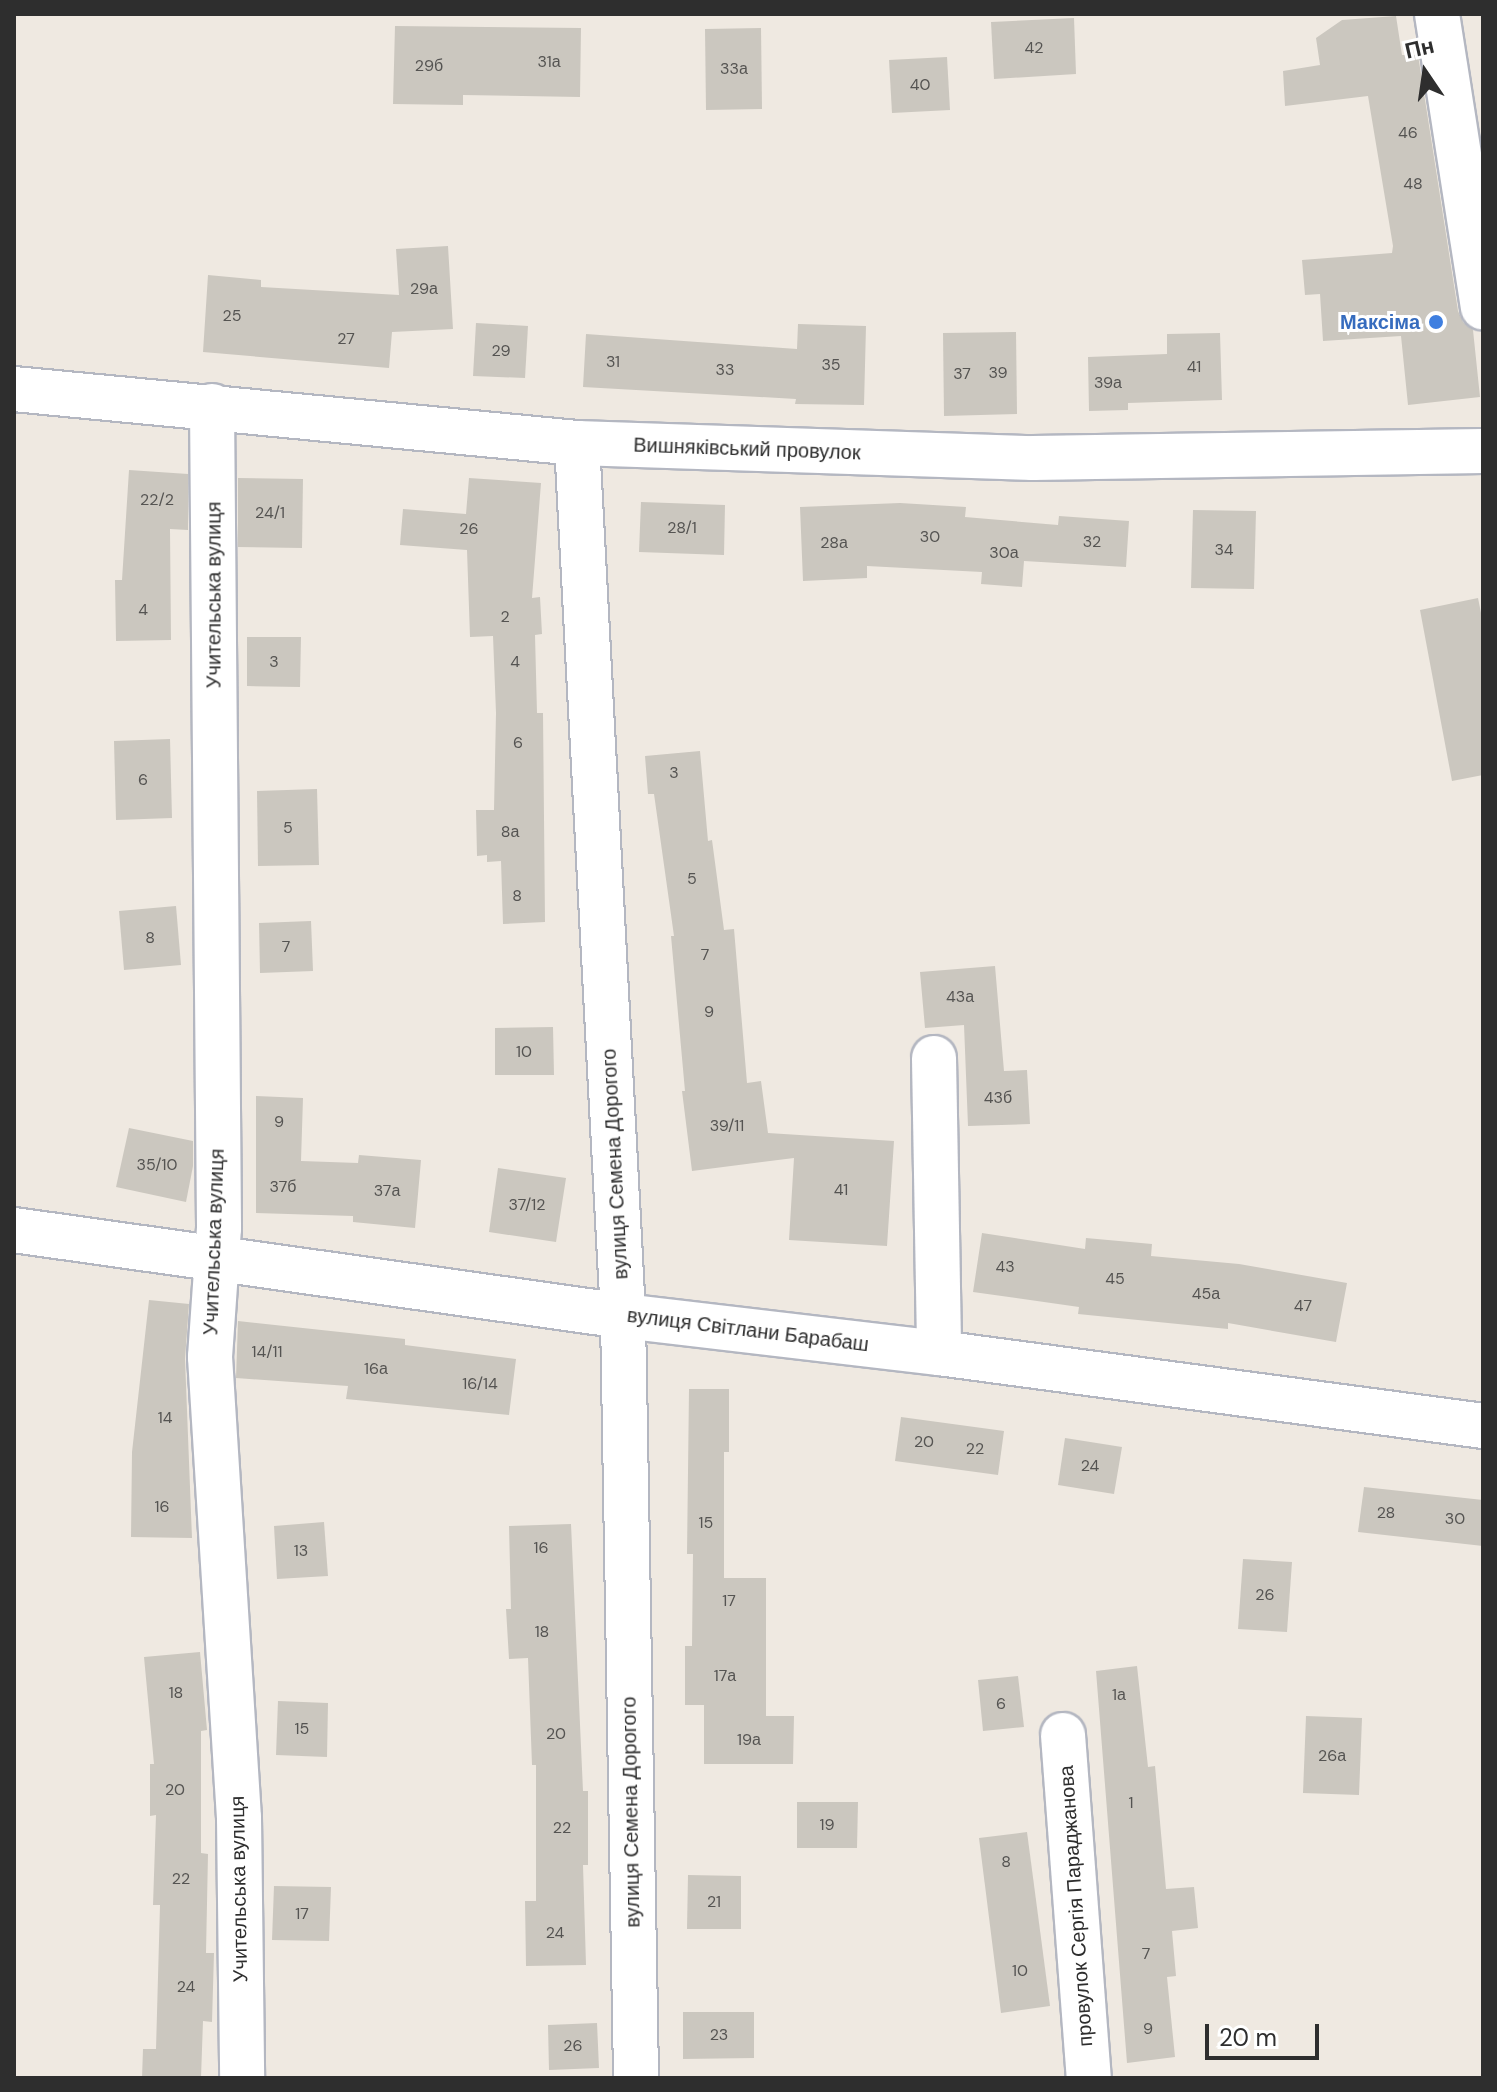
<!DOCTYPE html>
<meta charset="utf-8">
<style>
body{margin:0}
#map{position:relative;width:1497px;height:2092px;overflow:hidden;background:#efe9e1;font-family:"DM Sans",sans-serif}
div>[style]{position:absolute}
.building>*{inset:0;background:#cbc7bf}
.roads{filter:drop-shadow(2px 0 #b4b7c1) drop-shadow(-2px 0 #b4b7c1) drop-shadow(0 2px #b4b7c1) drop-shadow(0 -2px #b4b7c1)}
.minor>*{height:44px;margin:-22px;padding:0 22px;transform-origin:22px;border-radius:22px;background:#fff}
.dots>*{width:22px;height:22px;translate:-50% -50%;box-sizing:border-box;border:4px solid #fff;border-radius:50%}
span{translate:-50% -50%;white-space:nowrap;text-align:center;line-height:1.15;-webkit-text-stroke:6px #fff;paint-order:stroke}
.number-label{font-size:16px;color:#555452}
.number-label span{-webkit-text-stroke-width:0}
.shop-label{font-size:20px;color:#366cbe;font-weight:700}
.right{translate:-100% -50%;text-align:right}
.street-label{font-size:20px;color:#2e2e2e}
.frame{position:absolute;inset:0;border:16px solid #2e2e2e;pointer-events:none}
.north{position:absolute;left:1385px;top:32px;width:80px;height:80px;-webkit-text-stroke:6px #fff;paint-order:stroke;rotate:347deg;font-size:22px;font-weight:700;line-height:32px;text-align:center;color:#2e2e2e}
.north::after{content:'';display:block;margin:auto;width:28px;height:36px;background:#2e2e2e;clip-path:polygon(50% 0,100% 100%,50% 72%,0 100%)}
.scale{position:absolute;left:1205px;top:2024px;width:114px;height:36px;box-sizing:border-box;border:4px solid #2e2e2e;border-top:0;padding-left:10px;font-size:24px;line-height:28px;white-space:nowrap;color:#2e2e2e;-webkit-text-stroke:6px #fff;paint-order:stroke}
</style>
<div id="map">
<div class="building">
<i style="clip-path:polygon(1396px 16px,1402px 55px,1418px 55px,1458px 311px,1463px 322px,1473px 330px,1480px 397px,1408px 405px,1401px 336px,1323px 341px,1320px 294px,1305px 295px,1302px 260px,1392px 253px,1393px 246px,1368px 96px,1285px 106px,1283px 71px,1320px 65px,1316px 38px,1342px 20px)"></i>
<i style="clip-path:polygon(1074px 18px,1076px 74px,994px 79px,991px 22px)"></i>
<i style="clip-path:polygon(395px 26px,581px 28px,580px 97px,463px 95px,463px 105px,393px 104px)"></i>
<i style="clip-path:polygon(761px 28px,762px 109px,706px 110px,705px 29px)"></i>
<i style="clip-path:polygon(947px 57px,950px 110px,892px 113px,889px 60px)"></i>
<i style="clip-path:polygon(448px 246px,453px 329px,392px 332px,389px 368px,203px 352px,208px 275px,261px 280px,261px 287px,399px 295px,396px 249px)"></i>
<i style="clip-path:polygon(476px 323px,528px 326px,525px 378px,473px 376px)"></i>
<i style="clip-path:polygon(798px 324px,866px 326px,864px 405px,795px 404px,796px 399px,583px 387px,586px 334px,797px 349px)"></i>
<i style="clip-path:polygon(1016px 332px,1017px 414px,944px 416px,943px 333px)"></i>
<i style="clip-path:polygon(1220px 333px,1222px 400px,1128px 403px,1128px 410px,1089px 411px,1088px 357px,1167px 354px,1167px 334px)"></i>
<i style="clip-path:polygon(129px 470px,188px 474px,188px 530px,170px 529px,171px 640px,116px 641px,115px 580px,122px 580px)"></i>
<i style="clip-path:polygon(238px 478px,303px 479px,302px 548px,238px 547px)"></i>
<i style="clip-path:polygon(469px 478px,541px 483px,532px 598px,540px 597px,542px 634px,535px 635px,537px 713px,543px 713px,545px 922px,503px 924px,501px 861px,487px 862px,487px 855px,477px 856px,476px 810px,494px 810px,496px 713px,493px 636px,470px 637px,467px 550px,400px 545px,403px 509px,466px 514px)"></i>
<i style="clip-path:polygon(641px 502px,725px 505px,724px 555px,639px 552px)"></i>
<i style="clip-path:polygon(900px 503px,966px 507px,965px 517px,1058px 525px,1059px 516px,1129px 521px,1126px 567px,1024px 561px,1022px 587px,981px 584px,982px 572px,867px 566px,867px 578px,803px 581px,800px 507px)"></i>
<i style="clip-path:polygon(1193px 510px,1256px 511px,1254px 589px,1191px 588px)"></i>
<i style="clip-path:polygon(1478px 598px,1483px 623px,1483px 775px,1452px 781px,1420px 610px)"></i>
<i style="clip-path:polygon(247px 637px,301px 637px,300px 687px,247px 686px)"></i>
<i style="clip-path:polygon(170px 739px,172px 818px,116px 820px,114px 741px)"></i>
<i style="clip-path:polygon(700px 751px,708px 841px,712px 840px,724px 930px,734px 929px,747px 1083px,761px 1081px,768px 1133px,894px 1141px,887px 1246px,789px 1240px,794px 1158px,692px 1171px,682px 1091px,685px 1091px,671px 936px,674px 936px,654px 794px,648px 794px,645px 756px)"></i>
<i style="clip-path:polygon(317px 789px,319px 865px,258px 866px,257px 791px)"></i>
<i style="clip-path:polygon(176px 906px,181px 965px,124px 970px,119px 911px)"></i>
<i style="clip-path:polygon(311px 921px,313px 971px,260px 973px,259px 923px)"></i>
<i style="clip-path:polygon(995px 966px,1004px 1071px,1027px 1070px,1030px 1124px,968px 1126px,964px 1025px,925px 1028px,920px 972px)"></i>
<i style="clip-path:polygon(553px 1027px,554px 1075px,495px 1075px,495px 1028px)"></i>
<i style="clip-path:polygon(256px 1096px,303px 1098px,301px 1161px,358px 1163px,359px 1155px,421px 1160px,415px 1228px,353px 1222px,353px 1216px,256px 1213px)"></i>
<i style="clip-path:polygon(129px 1128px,193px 1141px,193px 1166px,186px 1202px,116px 1187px)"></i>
<i style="clip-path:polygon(498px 1168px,566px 1178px,556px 1242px,489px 1232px)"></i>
<i style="clip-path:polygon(982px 1233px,1085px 1249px,1086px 1238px,1152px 1244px,1151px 1256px,1239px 1264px,1347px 1283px,1336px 1342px,1228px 1323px,1228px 1329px,1078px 1314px,1079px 1307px,973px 1292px)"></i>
<i style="clip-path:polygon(149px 1300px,189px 1304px,185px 1359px,192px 1538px,131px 1537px,132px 1452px)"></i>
<i style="clip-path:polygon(238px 1321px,405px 1339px,405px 1345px,516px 1359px,509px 1415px,346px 1399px,348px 1386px,236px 1378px)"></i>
<i style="clip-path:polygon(689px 1389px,729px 1389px,729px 1452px,724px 1452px,724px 1578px,766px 1578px,766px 1716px,794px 1716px,793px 1764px,704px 1764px,704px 1705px,685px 1705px,685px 1646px,692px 1646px,693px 1554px,687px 1554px)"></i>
<i style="clip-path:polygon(901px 1417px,1004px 1431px,998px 1475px,895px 1461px)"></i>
<i style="clip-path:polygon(1065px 1438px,1122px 1447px,1114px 1494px,1058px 1485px)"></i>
<i style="clip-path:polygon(1364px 1487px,1483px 1500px,1483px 1546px,1358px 1532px)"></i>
<i style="clip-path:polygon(324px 1522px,328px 1576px,277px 1579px,274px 1526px)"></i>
<i style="clip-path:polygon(571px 1524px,583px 1791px,588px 1791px,588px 1865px,583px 1865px,586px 1965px,526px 1966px,525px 1901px,536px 1901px,536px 1765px,532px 1765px,528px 1658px,509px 1659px,506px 1609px,511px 1609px,509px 1526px)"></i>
<i style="clip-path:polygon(1243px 1559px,1292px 1562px,1287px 1632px,1238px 1629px)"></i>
<i style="clip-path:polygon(200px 1652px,207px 1730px,201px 1731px,201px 1853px,208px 1854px,206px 1953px,214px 1953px,212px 2022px,203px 2021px,201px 2078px,142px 2078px,143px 2049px,156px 2049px,160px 1905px,153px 1905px,156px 1815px,150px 1816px,150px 1764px,154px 1764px,144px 1657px)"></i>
<i style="clip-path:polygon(1137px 1666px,1148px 1767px,1155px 1766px,1166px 1889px,1194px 1887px,1198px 1928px,1172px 1931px,1176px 1976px,1167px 1977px,1175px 2057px,1127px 2063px,1096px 1671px)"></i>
<i style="clip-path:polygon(1018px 1676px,1024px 1727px,983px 1731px,978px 1680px)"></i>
<i style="clip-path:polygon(278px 1701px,328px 1703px,327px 1757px,276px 1755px)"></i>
<i style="clip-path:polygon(1306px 1716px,1362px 1718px,1359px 1795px,1303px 1793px)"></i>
<i style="clip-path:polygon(797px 1802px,858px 1802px,857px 1848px,797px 1848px)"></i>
<i style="clip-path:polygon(1027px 1832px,1050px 2006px,1001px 2013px,979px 1838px)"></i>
<i style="clip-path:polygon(688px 1875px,741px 1876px,741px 1929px,687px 1929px)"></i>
<i style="clip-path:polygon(274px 1886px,331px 1887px,329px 1941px,272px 1940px)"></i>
<i style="clip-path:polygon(683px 2012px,754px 2012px,754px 2058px,683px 2059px)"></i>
<i style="clip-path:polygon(597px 2023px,599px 2068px,549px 2070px,548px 2025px)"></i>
</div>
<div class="roads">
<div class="minor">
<i style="left:1437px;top:14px;width:297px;rotate:81.1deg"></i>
<i style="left:14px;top:389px;width:566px;rotate:5.48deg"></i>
<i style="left:577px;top:443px;width:456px;rotate:1.9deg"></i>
<i style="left:1033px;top:458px;width:450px;rotate:-0.9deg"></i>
<i style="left:212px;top:406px;width:822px;rotate:89.51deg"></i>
<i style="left:219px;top:1228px;width:129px;rotate:94deg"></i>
<i style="left:210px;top:1357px;width:462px;rotate:86.4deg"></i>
<i style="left:239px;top:1818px;width:260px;rotate:89.3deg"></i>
<i style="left:577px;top:443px;width:874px;rotate:86.98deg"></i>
<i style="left:623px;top:1316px;width:762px;rotate:89.02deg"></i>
<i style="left:934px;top:1058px;width:295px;rotate:89deg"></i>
<i style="left:14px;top:1230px;width:615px;rotate:8.04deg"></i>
<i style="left:623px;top:1316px;width:318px;rotate:6.7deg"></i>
<i style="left:939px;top:1353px;width:549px;rotate:7.64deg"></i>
<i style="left:1063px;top:1735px;width:344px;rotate:85.7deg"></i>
</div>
</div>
<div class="dots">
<i style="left:1436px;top:322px;background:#3f7fe0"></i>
</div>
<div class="number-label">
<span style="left:1034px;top:48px">42</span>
<span style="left:549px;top:62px">31а</span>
<span style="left:429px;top:66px">29б</span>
<span style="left:734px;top:69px">33а</span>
<span style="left:920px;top:85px">40</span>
<span style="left:1408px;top:133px">46</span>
<span style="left:1413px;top:184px">48</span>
<span style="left:424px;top:289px">29а</span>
<span style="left:232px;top:316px">25</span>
<span style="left:346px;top:339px">27</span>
<span style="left:501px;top:351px">29</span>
<span style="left:613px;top:362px">31</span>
<span style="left:831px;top:365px">35</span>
<span style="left:1194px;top:367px">41</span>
<span style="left:725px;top:370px">33</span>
<span style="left:998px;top:373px">39</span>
<span style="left:962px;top:374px">37</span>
<span style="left:1108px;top:383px">39а</span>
<span style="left:157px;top:500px">22/2</span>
<span style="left:270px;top:513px">24/1</span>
<span style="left:682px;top:528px">28/1</span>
<span style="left:469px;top:529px">26</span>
<span style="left:930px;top:537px">30</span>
<span style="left:1092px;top:542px">32</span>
<span style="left:834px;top:543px">28а</span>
<span style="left:1224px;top:550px">34</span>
<span style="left:1004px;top:553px">30а</span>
<span style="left:143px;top:610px">4</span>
<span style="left:505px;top:617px">2</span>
<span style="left:274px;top:662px">3</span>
<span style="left:515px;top:662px">4</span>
<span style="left:518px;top:743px">6</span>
<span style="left:674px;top:773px">3</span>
<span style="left:143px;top:780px">6</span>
<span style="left:288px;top:828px">5</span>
<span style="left:510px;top:832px">8а</span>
<span style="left:692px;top:879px">5</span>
<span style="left:517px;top:896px">8</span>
<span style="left:150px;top:938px">8</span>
<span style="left:286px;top:947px">7</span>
<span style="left:705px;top:955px">7</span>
<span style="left:960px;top:997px">43а</span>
<span style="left:709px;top:1012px">9</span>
<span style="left:524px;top:1052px">10</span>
<span style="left:998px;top:1098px">43б</span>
<span style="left:279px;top:1122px">9</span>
<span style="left:727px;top:1126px">39/11</span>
<span style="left:157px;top:1165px">35/10</span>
<span style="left:283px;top:1187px">37б</span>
<span style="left:841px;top:1190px">41</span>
<span style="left:387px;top:1191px">37а</span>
<span style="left:527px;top:1205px">37/12</span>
<span style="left:1005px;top:1267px">43</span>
<span style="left:1115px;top:1279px">45</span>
<span style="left:1206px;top:1294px">45а</span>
<span style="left:1303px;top:1306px">47</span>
<span style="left:267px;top:1352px">14/11</span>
<span style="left:376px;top:1369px">16а</span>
<span style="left:480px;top:1384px">16/14</span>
<span style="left:165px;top:1418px">14</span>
<span style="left:924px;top:1442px">20</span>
<span style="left:975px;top:1449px">22</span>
<span style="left:1090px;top:1466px">24</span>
<span style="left:162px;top:1507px">16</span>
<span style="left:1386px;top:1513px">28</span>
<span style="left:1455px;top:1519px">30</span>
<span style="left:706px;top:1523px">15</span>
<span style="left:541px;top:1548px">16</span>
<span style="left:301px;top:1551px">13</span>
<span style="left:1265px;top:1595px">26</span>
<span style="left:729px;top:1601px">17</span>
<span style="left:542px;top:1632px">18</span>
<span style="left:725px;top:1676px">17а</span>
<span style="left:176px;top:1693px">18</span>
<span style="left:1119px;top:1695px">1а</span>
<span style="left:1001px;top:1704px">6</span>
<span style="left:302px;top:1729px">15</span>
<span style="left:556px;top:1734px">20</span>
<span style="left:749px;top:1740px">19а</span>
<span style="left:1332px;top:1756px">26а</span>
<span style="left:175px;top:1790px">20</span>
<span style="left:1131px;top:1803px">1</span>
<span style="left:827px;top:1825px">19</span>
<span style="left:562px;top:1828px">22</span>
<span style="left:1006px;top:1862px">8</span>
<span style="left:181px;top:1879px">22</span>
<span style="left:714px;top:1902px">21</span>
<span style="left:302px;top:1914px">17</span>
<span style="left:555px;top:1933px">24</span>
<span style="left:1146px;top:1954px">7</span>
<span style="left:1020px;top:1971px">10</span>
<span style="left:186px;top:1987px">24</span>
<span style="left:1148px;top:2029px">9</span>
<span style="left:719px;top:2035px">23</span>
<span style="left:573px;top:2046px">26</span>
</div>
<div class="shop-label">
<span class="right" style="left:1420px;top:322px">Максіма</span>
</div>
<div class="street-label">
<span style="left:747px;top:449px;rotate:2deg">Вишняківський провулок</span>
<span style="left:214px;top:595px;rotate:-90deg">Учительська вулиця</span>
<span style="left:615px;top:1164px;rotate:-93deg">вулиця Семена Дорогого</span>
<span style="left:214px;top:1242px;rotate:-88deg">Учительська вулиця</span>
<span style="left:748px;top:1330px;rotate:7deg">вулиця Світлани Барабаш</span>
<span style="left:631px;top:1812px;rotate:-91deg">вулиця Семена Дорогого</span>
<span style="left:239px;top:1889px;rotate:-91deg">Учительська вулиця</span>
<span style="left:1076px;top:1906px;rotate:-94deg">провулок Сергія Параджанова</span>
</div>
<div class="frame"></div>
<div class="north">Пн</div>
<div class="scale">20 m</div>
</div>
